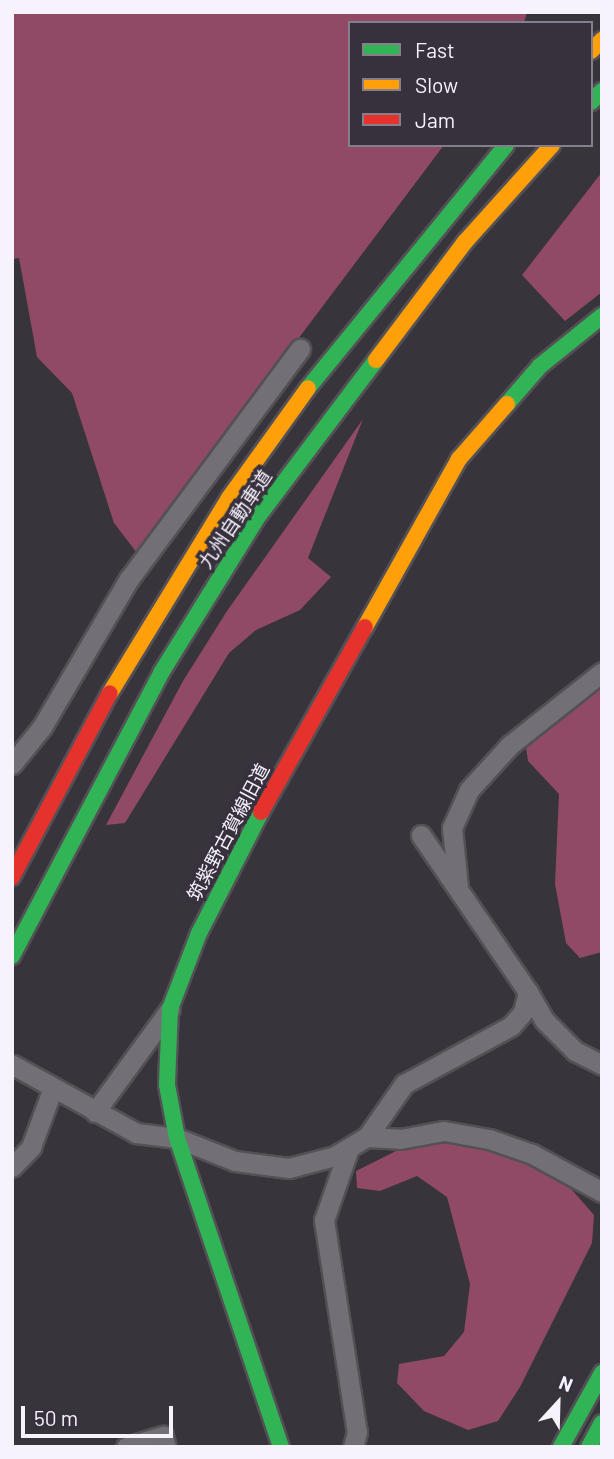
<!DOCTYPE html>
<meta charset="utf-8">
<style>
body{margin:0}
#map{position:relative;width:614px;height:1459px;overflow:hidden;background:#37343b;font-family:Barlow,"Noto Sans JP",sans-serif}
div>[style]{position:absolute}
.forest>*{inset:0;background:#904a66}
.roads{filter:drop-shadow(2px 0 #535056) drop-shadow(-2px 0 #535056) drop-shadow(0 2px #535056) drop-shadow(0 -2px #535056)}
.street>*{height:19px;margin:-9.5px;padding:0 9.5px;transform-origin:9.5px;border-radius:9.5px;background:#727076}
.fast>*{height:16px;margin:-8px;padding:0 8px;transform-origin:8px;border-radius:8px;background:#30b455}
.slow>*{height:16px;margin:-8px;padding:0 8px;transform-origin:8px;border-radius:8px;background:#ff9f0a}
.jam>*{height:16px;margin:-8px;padding:0 8px;transform-origin:8px;border-radius:8px;background:#e5322d}
span{translate:-50% -50%;white-space:nowrap;text-align:center;line-height:1.15;-webkit-text-stroke:7px #37313e;paint-order:stroke}
.street-label{font-size:19px;color:#f7f3fc}
.frame{position:absolute;inset:0;border:14px solid #f7f3fc;pointer-events:none}
.legend{position:absolute;left:348px;top:21px;width:245px;height:126px;box-sizing:border-box;background:#37313e;border:2px solid #847f8a;margin:0;padding:9px 12px;list-style:none;font-size:21px;color:#f7f3fc}
.legend li{display:flex;align-items:center;gap:14px;height:35px}
.legend b{width:35px;border:2px solid #847f8a}
.north{position:absolute;left:523px;top:1368px;width:70px;height:70px;-webkit-text-stroke:5px #37313e;paint-order:stroke;rotate:22deg;font-size:19px;font-weight:700;line-height:28px;text-align:center;color:#f7f3fc}
.north::after{content:'';display:block;margin:auto;width:24px;height:32px;background:#f7f3fc;clip-path:polygon(50% 0,100% 100%,50% 72%,0 100%)}
.scale{position:absolute;left:21px;top:1406px;width:152px;height:32px;box-sizing:border-box;border:4px solid #f7f3fc;border-top:0;padding-left:9px;font-size:21px;line-height:24px;white-space:nowrap;color:#f7f3fc;-webkit-text-stroke:5px #37313e;paint-order:stroke}
</style>
<div id="map">
<div class="forest">
<i style="clip-path:polygon(12px 12px,527px 12px,524px 23px,350px 23px,350px 145px,444px 145px,137px 553px,114px 523px,72px 393px,37px 357px,19px 258px,12px 259px)"></i>
<i style="clip-path:polygon(602px 172px,602px 292px,565px 321px,522px 275px)"></i>
<i style="clip-path:polygon(363px 419px,308px 558px,331px 577px,300px 610px,256px 630px,229px 653px,125px 823px,106px 825px,183px 681px,227px 611px)"></i>
<i style="clip-path:polygon(602px 676px,602px 952px,580px 958px,566px 943px,555px 884px,559px 794px,528px 761px,524px 734px,543px 716px,594px 692px)"></i>
<i style="clip-path:polygon(453px 1143px,521px 1155px,565px 1182px,594px 1215px,592px 1243px,520px 1387px,498px 1421px,468px 1430px,424px 1411px,397px 1383px,399px 1364px,444px 1356px,464px 1332px,470px 1284px,447px 1197px,417px 1176px,380px 1191px,357px 1188px,356px 1171px,410px 1144px)"></i>
</div>
<div class="roads">
<div class="street">
<i style="left:12px;top:764px;width:48px;rotate:-51deg"></i>
<i style="left:42px;top:727px;width:172px;rotate:-59.6deg"></i>
<i style="left:129px;top:579px;width:287px;rotate:-53.4deg"></i>
<i style="left:458px;top:887px;width:59px;rotate:-95.8deg"></i>
<i style="left:452px;top:828px;width:42px;rotate:-65.9deg"></i>
<i style="left:469px;top:790px;width:61px;rotate:-47.7deg"></i>
<i style="left:510px;top:745px;width:117px;rotate:-38.4deg"></i>
<i style="left:528px;top:992px;width:32px;rotate:60deg"></i>
<i style="left:544px;top:1020px;width:44px;rotate:45deg"></i>
<i style="left:575px;top:1051px;width:30px;rotate:27deg"></i>
<i style="left:13px;top:1065px;width:141px;rotate:28.9deg"></i>
<i style="left:136px;top:1133px;width:41px;rotate:7deg"></i>
<i style="left:177px;top:1138px;width:62px;rotate:21.6deg"></i>
<i style="left:235px;top:1161px;width:54px;rotate:7.4deg"></i>
<i style="left:289px;top:1168px;width:48px;rotate:-14.6deg"></i>
<i style="left:335px;top:1156px;width:37px;rotate:-31deg"></i>
<i style="left:367px;top:1137px;width:65px;rotate:-55.1deg"></i>
<i style="left:404px;top:1084px;width:122px;rotate:-28.5deg"></i>
<i style="left:511px;top:1026px;width:18px;rotate:-49deg"></i>
<i style="left:523px;top:1012px;width:21px;rotate:-76deg"></i>
<i style="left:528px;top:992px;width:190px;rotate:-124.3deg"></i>
<i style="left:95px;top:1112px;width:127px;rotate:-53.9deg"></i>
<i style="left:367px;top:1137px;width:33px;rotate:3deg"></i>
<i style="left:400px;top:1139px;width:45px;rotate:-10.3deg"></i>
<i style="left:444px;top:1131px;width:46px;rotate:10.1deg"></i>
<i style="left:489px;top:1139px;width:46px;rotate:19.2deg"></i>
<i style="left:532px;top:1154px;width:80px;rotate:28.5deg"></i>
<i style="left:349px;top:1148px;width:76px;rotate:109.1deg"></i>
<i style="left:324px;top:1220px;width:215px;rotate:81.2deg"></i>
<i style="left:357px;top:1432px;width:16px;rotate:105deg"></i>
<i style="left:12px;top:1167px;width:28px;rotate:-46deg"></i>
<i style="left:31px;top:1147px;width:63px;rotate:-69.6deg"></i>
<i style="left:126px;top:1447px;width:39px;rotate:-17deg"></i>
<i style="left:163px;top:1436px;width:11px;rotate:75deg"></i>
</div>
<div class="fast">
<i style="left:591px;top:102px;width:16px;rotate:-45deg"></i>
<i style="left:308px;top:388px;width:313px;rotate:-50.8deg"></i>
<i style="left:507px;top:404px;width:50px;rotate:-49deg"></i>
<i style="left:540px;top:366px;width:80px;rotate:-38.9deg"></i>
<i style="left:261px;top:812px;width:136px;rotate:117.1deg"></i>
<i style="left:199px;top:933px;width:81px;rotate:110.9deg"></i>
<i style="left:170px;top:1009px;width:76px;rotate:92.3deg"></i>
<i style="left:167px;top:1085px;width:54px;rotate:79.3deg"></i>
<i style="left:177px;top:1138px;width:326px;rotate:71.4deg"></i>
<i style="left:12px;top:956px;width:320px;rotate:-62.2deg"></i>
<i style="left:161px;top:673px;width:182px;rotate:-58.2deg"></i>
<i style="left:257px;top:518px;width:198px;rotate:-53deg"></i>
<i style="left:561px;top:1447px;width:85px;rotate:-61deg"></i>
<i style="left:589px;top:1447px;width:27px;rotate:-62deg"></i>
</div>
<div class="slow">
<i style="left:591px;top:51px;width:16px;rotate:-45deg"></i>
<i style="left:376px;top:360px;width:148px;rotate:-53deg"></i>
<i style="left:465px;top:242px;width:130px;rotate:-48.1deg"></i>
<i style="left:365px;top:627px;width:193px;rotate:-60.8deg"></i>
<i style="left:459px;top:459px;width:73px;rotate:-48.9deg"></i>
<i style="left:110px;top:693px;width:228px;rotate:-58.6deg"></i>
<i style="left:229px;top:498px;width:135px;rotate:-54.3deg"></i>
</div>
<div class="jam">
<i style="left:261px;top:812px;width:212px;rotate:-60.7deg"></i>
<i style="left:12px;top:877px;width:208px;rotate:-62deg"></i>
</div>
</div>
<div class="street-label">
<span style="left:235px;top:519px;rotate:-56deg">九州自動車道</span>
<span style="left:228px;top:832px;rotate:-62deg">筑紫野古賀線旧道</span>
</div>
<div class="frame"></div>
<ul class="legend">
<li><b style="height:9px;background:#30b455"></b>Fast</li>
<li><b style="height:9px;background:#ff9f0a"></b>Slow</li>
<li><b style="height:9px;background:#e5322d"></b>Jam</li>
</ul>
<div class="north">N</div>
<div class="scale">50 m</div>
</div>
